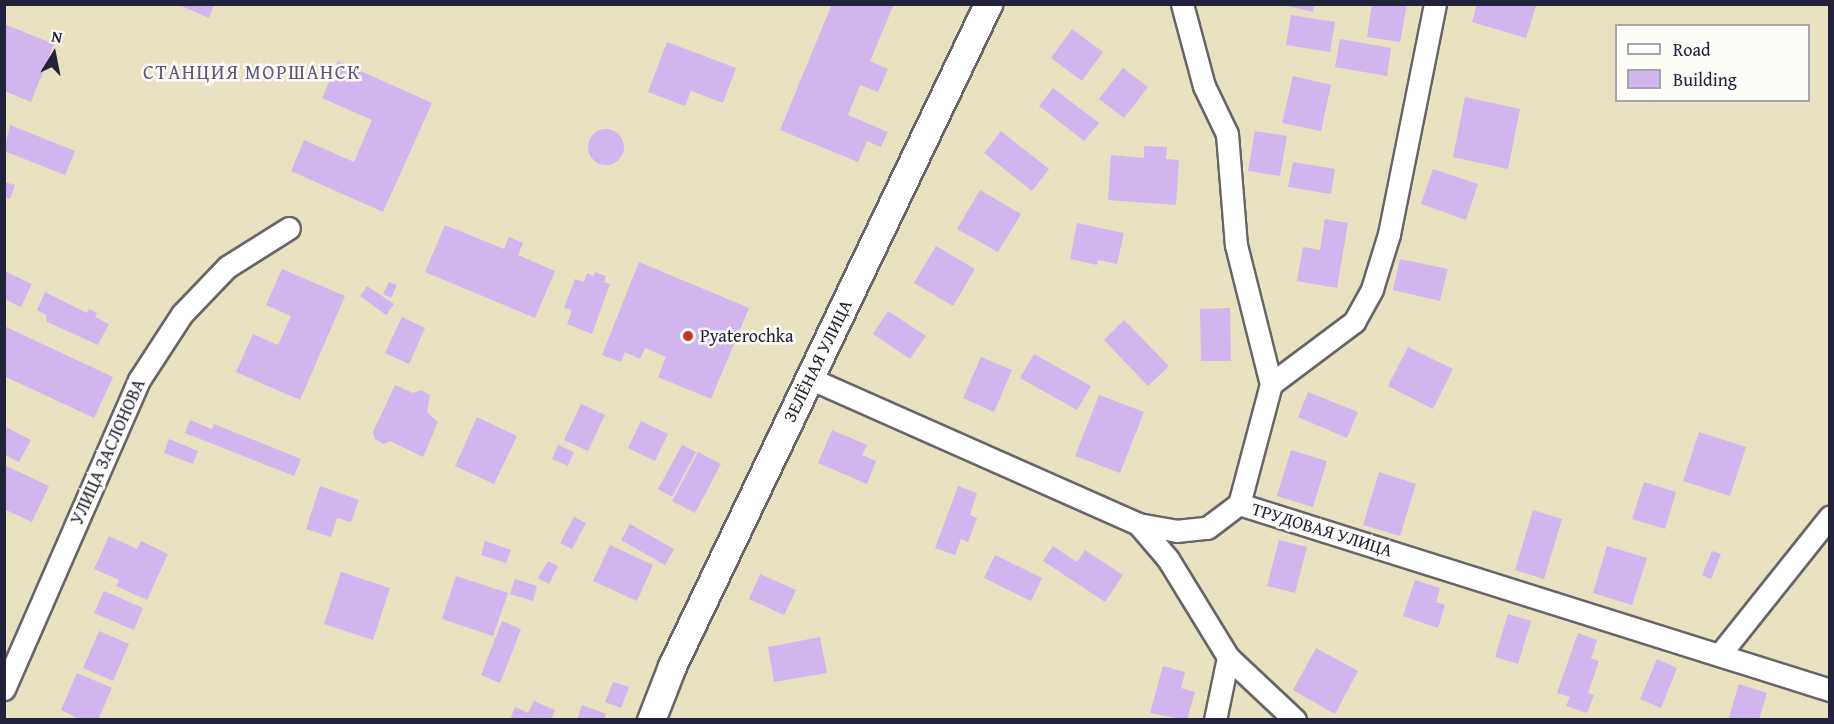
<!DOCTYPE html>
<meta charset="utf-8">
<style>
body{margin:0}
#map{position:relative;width:1834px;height:724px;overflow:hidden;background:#e8e2c0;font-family:"Gentium Book Plus",serif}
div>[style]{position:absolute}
.building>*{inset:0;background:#d0b5ef}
.round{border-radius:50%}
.roads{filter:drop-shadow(2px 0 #67656a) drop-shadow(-2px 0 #67656a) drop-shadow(0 2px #67656a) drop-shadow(0 -2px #67656a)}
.minor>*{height:21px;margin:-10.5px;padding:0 10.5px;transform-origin:10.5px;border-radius:10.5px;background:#fff}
.tertiary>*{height:27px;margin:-13.5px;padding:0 13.5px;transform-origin:13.5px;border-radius:13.5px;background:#fff}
.dots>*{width:16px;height:16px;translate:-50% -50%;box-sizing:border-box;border:3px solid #fdfcf7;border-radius:50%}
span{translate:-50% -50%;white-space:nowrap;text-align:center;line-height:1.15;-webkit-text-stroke:5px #fdfcf7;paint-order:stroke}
.poi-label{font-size:18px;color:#22223b}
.left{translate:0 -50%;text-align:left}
.street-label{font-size:18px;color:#22223b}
.neighbourhood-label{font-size:20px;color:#5f557a;letter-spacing:1.5px}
.frame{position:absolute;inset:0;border:6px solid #22223b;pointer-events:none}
.legend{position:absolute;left:1615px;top:24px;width:195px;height:78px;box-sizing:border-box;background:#fdfcf7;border:2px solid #a5a5ac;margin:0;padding:8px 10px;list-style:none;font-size:18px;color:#22223b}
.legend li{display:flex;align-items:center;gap:12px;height:30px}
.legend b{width:30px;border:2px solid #a5a5ac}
.north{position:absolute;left:24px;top:24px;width:60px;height:60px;-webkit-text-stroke:4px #fdfcf7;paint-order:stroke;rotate:10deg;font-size:16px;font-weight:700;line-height:24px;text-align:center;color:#22223b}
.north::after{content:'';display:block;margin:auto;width:21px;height:27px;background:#22223b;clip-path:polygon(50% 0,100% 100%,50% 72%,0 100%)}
</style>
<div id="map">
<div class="building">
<i style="clip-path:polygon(177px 4px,214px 4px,209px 18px)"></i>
<i style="clip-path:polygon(832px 4px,894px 4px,870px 61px,888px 69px,878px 92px,860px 85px,848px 115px,888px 132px,881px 147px,867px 141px,858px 162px,780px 130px)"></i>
<i style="clip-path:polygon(1280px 4px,1314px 4px,1313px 12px)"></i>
<i style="clip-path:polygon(1372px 4px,1407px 4px,1400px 42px,1367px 37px)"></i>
<i style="clip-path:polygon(1477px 4px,1536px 6px,1526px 38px,1472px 22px)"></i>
<i style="clip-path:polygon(1291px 15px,1335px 22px,1330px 52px,1286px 45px)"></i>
<i style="clip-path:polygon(4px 24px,54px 44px,31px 102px,4px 91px)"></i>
<i style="clip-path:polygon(1072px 29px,1103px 52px,1082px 81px,1051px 58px)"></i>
<i style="clip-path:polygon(1340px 39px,1391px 48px,1387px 76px,1335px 67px)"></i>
<i style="clip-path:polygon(667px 42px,736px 68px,723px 103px,691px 91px,685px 106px,648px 92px)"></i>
<i style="clip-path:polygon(338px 61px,432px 103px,383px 212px,291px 171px,304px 140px,354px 162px,372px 120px,322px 98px)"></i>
<i style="clip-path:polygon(1123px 68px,1148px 87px,1124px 118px,1099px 99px)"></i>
<i style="clip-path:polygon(1293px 76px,1331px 85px,1321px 131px,1282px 123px)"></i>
<i style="clip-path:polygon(1053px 88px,1099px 123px,1084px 141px,1039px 106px)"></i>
<i style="clip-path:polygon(1465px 97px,1520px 109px,1508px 169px,1453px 157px)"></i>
<i style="clip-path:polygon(10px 125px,75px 151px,65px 175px,4px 151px)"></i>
<i class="round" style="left:588px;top:129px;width:36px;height:36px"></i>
<i style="clip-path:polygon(1001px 131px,1049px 169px,1032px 191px,984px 153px)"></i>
<i style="clip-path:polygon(1255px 131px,1287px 136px,1280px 176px,1248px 171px)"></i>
<i style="clip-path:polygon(1144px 146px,1167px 147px,1166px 159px,1179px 160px,1176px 205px,1108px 200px,1111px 155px,1144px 158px)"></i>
<i style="clip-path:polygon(1293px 162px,1335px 169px,1331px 194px,1288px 187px)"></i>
<i style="clip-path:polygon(1433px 169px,1478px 184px,1466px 220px,1421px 204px)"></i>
<i style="clip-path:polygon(4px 182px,15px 185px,10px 199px,4px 197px)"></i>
<i style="clip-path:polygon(980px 190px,1021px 214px,998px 252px,957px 229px)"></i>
<i style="clip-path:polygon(1325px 219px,1348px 223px,1337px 288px,1297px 281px,1303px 247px,1320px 250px)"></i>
<i style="clip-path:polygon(1077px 223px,1124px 233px,1117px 264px,1098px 260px,1097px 265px,1070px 259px)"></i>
<i style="clip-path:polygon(445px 225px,504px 249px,509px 237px,523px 243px,518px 255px,555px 271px,535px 318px,425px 272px)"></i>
<i style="clip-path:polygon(936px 246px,975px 269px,953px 306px,914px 283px)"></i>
<i style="clip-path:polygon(1400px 259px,1448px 269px,1440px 301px,1393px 290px)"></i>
<i style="clip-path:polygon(639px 262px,749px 308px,711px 399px,658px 377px,666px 357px,645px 348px,640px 359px,625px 352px,621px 362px,602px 355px)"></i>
<i style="clip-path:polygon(282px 269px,345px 296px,300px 400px,236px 372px,253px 334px,278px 345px,291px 316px,266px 305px)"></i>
<i style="clip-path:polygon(4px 271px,32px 284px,21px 307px,4px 299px)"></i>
<i style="clip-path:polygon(595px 272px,606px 276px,604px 282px,610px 284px,592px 334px,567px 324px,572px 310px,564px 308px,575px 279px,584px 282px,587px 273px,593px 276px)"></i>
<i style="clip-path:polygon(389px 282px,397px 285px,391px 298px,383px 294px)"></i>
<i style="clip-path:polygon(367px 286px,394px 304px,386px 315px,360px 296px)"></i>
<i style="clip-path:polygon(45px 292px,87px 313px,89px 309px,97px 313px,95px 317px,109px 324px,98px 345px,47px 322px,46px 315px,37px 310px)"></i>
<i style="clip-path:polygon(1230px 308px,1231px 361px,1201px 361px,1200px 309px)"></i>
<i style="clip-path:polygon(888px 311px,926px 336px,910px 359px,873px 334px)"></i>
<i style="clip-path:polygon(402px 317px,425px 328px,409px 364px,385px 353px)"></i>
<i style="clip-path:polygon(1124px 320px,1169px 366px,1148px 386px,1104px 340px)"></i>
<i style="clip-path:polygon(4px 326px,113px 377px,94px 418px,4px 376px)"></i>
<i style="clip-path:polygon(1408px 347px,1453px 369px,1433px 409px,1388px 386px)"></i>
<i style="clip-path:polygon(1034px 354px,1091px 386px,1077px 410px,1020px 378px)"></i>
<i style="clip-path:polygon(981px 357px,1012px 370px,994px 412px,963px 398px)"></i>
<i style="clip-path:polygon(395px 385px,413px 393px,421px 390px,430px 395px,427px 412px,438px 422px,423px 457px,390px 441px,384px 444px,375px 439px,373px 432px)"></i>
<i style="clip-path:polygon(1308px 392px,1358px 412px,1347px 438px,1298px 417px)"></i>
<i style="clip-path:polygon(1099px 395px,1144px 412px,1120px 473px,1075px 456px)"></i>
<i style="clip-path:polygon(581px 404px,605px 415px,588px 451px,564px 440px)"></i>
<i style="clip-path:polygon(477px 417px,517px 436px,494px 484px,455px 466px)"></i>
<i style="clip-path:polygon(190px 420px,212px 429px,214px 424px,301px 459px,294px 476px,185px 433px)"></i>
<i style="clip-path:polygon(641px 421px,668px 434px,655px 461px,628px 448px)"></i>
<i style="clip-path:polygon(6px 427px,31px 440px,19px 462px,4px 454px)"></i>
<i style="clip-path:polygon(832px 430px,867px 445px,862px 455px,876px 461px,867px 484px,818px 463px)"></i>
<i style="clip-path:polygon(1699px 432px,1746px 447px,1730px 496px,1683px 481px)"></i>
<i style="clip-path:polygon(169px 439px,198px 451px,193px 464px,164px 453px)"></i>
<i style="clip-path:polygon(558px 445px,574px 452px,568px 466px,552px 459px)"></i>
<i style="clip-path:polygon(682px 445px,696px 452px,672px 497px,658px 489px)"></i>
<i style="clip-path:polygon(1291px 450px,1327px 461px,1313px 507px,1277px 496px)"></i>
<i style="clip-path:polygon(698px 452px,721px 464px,695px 513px,672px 501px)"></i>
<i style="clip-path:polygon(4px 465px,49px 486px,32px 522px,4px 509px)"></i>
<i style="clip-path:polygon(1379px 472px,1416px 484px,1400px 536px,1363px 525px)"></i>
<i style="clip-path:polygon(1644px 482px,1676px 492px,1665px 529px,1632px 519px)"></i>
<i style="clip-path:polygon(320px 486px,359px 500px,351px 522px,337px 518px,331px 537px,306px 529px)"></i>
<i style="clip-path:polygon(958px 486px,977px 493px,970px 515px,977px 518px,968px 542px,961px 539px,955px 555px,935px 548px)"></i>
<i style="clip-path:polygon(1533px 510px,1562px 519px,1544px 579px,1515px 570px)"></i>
<i style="clip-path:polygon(574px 517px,586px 523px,572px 549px,560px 543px)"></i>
<i style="clip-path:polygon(630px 524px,674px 549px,665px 565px,621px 540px)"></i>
<i style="clip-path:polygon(109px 536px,137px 549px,141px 541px,168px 554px,147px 600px,116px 586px,119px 580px,94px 569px)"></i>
<i style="clip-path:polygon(1279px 540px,1307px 547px,1295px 593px,1267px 586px)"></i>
<i style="clip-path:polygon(485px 541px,511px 550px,506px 563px,481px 555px)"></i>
<i style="clip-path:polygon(610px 545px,653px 565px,637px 601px,593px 581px)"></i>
<i style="clip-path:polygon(1053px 546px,1077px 562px,1085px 550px,1123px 575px,1105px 602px,1043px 561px)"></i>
<i style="clip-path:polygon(1607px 546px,1647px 558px,1632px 605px,1593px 593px)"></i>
<i style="clip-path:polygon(1712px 551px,1721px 554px,1711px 579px,1702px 575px)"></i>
<i style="clip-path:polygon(995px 555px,1042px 578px,1031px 601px,984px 578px)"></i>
<i style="clip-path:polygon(548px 561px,558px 566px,549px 584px,538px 578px)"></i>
<i style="clip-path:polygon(341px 572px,390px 588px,373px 640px,324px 624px)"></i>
<i style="clip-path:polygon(760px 574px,796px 590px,784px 615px,749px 599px)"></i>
<i style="clip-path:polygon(456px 576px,508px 593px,493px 636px,442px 619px)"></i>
<i style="clip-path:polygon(515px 579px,537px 586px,533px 601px,510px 594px)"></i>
<i style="clip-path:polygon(1415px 580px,1440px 588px,1436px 602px,1445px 605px,1438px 628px,1403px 616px)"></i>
<i style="clip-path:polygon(104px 591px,143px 608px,134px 630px,94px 613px)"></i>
<i style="clip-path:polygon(1508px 614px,1531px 621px,1518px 664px,1495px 657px)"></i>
<i style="clip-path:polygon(502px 621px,521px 629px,500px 683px,481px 675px)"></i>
<i style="clip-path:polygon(99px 631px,129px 644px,113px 681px,83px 668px)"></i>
<i style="clip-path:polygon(1578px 633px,1597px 640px,1591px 658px,1599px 661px,1588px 693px,1594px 695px,1587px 713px,1566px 706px,1570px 697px,1557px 693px)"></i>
<i style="clip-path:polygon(820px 637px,827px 673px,774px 682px,768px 647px)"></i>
<i style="clip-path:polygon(1316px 648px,1358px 671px,1335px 714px,1293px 690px)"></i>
<i style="clip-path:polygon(1657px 659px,1677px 668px,1661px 708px,1640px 699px)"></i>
<i style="clip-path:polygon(1163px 666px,1185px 672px,1181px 688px,1195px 692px,1187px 720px,1150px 713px)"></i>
<i style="clip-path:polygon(77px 673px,112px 688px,98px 720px,81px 720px,61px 710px)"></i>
<i style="clip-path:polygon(613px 682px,629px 687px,621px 708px,605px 702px)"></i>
<i style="clip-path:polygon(1739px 684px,1767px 693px,1759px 720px,1728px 720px)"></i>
<i style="clip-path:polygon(534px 701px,555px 710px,551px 720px,510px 720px,515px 707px,528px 713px)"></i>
<i style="clip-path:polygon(582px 705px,606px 714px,604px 720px,577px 720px)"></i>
</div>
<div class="roads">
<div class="minor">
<i style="left:1182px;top:4px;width:85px;rotate:75deg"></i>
<i style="left:1204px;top:86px;width:53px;rotate:64.4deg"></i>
<i style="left:1227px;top:134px;width:111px;rotate:85.4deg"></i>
<i style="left:1236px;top:245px;width:143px;rotate:75.9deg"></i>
<i style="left:1271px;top:384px;width:124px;rotate:104.9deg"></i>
<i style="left:809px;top:378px;width:360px;rotate:23.9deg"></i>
<i style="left:1138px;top:524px;width:39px;rotate:10deg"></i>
<i style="left:1176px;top:531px;width:31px;rotate:-6deg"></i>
<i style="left:1207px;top:528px;width:40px;rotate:-37deg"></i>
<i style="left:1271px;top:384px;width:104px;rotate:-36.8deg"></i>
<i style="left:1354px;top:322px;width:38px;rotate:-61deg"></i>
<i style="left:1372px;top:289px;width:58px;rotate:-72.8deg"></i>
<i style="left:1389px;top:234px;width:235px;rotate:-78.7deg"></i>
<i style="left:1239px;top:504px;width:620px;rotate:17.47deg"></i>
<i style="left:1138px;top:524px;width:46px;rotate:49.4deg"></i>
<i style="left:1168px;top:559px;width:115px;rotate:58.5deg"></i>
<i style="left:1228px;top:657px;width:92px;rotate:43.2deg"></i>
<i style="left:1720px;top:654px;width:176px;rotate:-51.4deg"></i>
<i style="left:4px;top:689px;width:337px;rotate:-66.4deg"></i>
<i style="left:139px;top:380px;width:79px;rotate:-56.9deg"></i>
<i style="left:182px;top:314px;width:65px;rotate:-46.2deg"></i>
<i style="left:227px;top:267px;width:73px;rotate:-32.2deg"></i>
<i style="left:1215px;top:720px;width:64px;rotate:-78.3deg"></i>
</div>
<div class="tertiary">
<i style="left:651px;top:720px;width:58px;rotate:-68.7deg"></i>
<i style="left:672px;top:666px;width:734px;rotate:-64.48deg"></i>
</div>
</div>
<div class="dots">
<i style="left:688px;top:336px;background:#c8321e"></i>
</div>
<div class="poi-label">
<span class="left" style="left:700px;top:336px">Pyaterochka</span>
</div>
<div class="street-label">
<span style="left:818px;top:361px;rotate:-64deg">ЗЕЛЁНАЯ УЛИЦА</span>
<span style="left:108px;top:452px;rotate:-66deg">УЛИЦА ЗАСЛОНОВА</span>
<span style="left:1322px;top:530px;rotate:17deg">ТРУДОВАЯ УЛИЦА</span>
</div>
<div class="neighbourhood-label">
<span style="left:252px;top:71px">СТАНЦИЯ МОРШАНСК</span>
</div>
<div class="frame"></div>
<ul class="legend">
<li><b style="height:8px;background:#fff"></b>Road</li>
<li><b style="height:16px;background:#d0b5ef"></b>Building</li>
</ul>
<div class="north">N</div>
</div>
